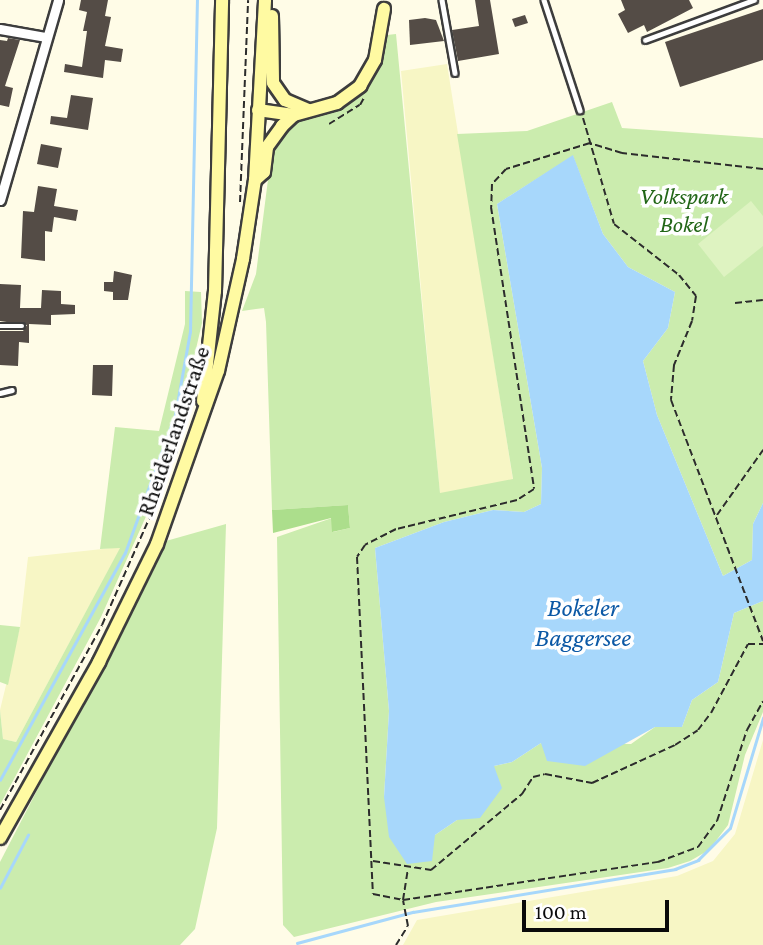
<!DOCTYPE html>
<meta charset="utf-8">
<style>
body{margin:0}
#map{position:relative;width:763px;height:945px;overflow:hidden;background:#fffce7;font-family:"Crimson Pro",serif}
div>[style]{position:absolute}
.farmland>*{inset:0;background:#f7f6c5}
.green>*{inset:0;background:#cbecae}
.forest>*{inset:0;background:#acde8c}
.pitch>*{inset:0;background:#def3c1}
.water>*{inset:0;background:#a7d7fb}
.stream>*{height:2.5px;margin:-1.25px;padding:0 1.25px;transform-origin:1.25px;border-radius:1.25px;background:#a7d7fb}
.building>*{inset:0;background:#544c46}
.path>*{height:2px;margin-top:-1px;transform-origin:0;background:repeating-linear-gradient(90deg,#2c2c2c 0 7px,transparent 0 10.5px)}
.roads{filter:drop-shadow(2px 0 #3d3d3d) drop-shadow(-2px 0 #3d3d3d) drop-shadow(0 2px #3d3d3d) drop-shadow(0 -2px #3d3d3d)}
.service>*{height:4.5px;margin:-2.25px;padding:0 2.25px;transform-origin:2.25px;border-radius:2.25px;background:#fff}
.minor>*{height:9px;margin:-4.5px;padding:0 4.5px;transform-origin:4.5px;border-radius:4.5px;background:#fff}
.secondary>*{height:12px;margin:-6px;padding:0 6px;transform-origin:6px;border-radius:6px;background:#fffaa2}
span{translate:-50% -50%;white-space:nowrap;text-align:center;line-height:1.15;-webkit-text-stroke:7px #fff;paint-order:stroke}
.park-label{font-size:24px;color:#226617;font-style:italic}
.street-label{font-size:24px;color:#0a0a0a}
.water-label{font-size:26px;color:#0b58a5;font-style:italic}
.scale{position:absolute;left:522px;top:900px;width:147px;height:32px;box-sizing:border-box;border:4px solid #0a0a0a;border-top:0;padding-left:9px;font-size:21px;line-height:24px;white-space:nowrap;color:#0a0a0a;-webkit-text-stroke:5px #fff;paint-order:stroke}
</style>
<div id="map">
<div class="farmland">
<i style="clip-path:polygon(447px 64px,513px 480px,440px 494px,401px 71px)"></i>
<i style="clip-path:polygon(121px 547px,16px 742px,3px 739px,0 710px,20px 627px,28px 557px)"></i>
<i style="clip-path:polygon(763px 740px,763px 945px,403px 945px,417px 920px,677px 876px,713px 861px,735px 834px)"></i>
</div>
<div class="green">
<i style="clip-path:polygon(396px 34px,440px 493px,513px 479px,457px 134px,527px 131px,612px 102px,622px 128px,763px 138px,763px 503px,753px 524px,752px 560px,723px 576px,657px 415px,643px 361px,668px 328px,675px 292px,628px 267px,603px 234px,573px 156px,497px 204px,542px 468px,541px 504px,524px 512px,493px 510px,444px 522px,375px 548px,389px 711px,384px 797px,435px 835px,457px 820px,494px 766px,512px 762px,541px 743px,631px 744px,655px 727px,682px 727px,692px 700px,718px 682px,734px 613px,763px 601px,763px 712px,745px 755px,728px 825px,709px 850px,690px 861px,668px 868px,436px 902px,294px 937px,283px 925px,277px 537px,332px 518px,333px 532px,350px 528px,348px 505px,272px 510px,266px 322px,264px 308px,242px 311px,256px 274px,272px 148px,294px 124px,352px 101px,379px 66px,387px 35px)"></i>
<i style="clip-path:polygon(185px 291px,201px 292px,202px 323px,169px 465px,101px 617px,0 805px,0 710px,3px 739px,16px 742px,120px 548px,100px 549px,115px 427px,159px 431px,185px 324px)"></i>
<i style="clip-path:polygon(226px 524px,217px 828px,195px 929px,180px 945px,0 945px,0 862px,166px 541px)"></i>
<i style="clip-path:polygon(0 625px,20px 627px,8px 685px,0 682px)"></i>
</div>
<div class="forest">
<i style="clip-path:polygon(348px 505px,350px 528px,332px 532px,331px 518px,273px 533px,272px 510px)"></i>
</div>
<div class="pitch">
<i style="clip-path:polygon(751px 201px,763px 216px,763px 246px,724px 277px,698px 244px)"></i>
</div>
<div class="water">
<i style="clip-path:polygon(573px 155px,603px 234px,628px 267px,675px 292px,668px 328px,643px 361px,657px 415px,723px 576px,752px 560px,753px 524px,763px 503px,763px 601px,734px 613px,718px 682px,692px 700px,682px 727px,655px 727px,585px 766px,547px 761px,541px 743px,512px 762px,494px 766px,502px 788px,480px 818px,457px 820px,435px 835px,432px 861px,407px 864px,389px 837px,384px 797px,389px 711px,375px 548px,444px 522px,493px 510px,524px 512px,541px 504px,542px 468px,497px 204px)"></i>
</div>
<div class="stream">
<i style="left:0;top:780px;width:259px;rotate:-61.2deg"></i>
<i style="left:125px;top:553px;width:147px;rotate:-70.1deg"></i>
<i style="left:175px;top:415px;width:84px;rotate:-79.8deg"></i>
<i style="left:190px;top:332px;width:332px;rotate:-88.8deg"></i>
<i style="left:0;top:888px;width:60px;rotate:-62.2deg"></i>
<i style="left:297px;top:943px;width:120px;rotate:-15deg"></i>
<i style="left:413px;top:912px;width:266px;rotate:-9.3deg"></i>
<i style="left:675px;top:869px;width:25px;rotate:-21deg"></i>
<i style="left:698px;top:860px;width:45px;rotate:-45deg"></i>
<i style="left:730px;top:828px;width:115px;rotate:-73.3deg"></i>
</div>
<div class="building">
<i style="clip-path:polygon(81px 0,108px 0,105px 16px,111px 17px,105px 46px,123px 49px,121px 62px,105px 60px,103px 78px,64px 72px,65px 64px,82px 67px,87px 31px,83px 31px,87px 12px,79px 10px)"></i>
<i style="clip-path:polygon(475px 0,490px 0,499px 54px,458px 61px,452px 30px,479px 26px)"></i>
<i style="clip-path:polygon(621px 0,689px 0,693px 8px,647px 32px,644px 25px,628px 33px,618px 14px,625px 10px)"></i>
<i style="clip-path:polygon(763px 9px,763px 60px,680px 87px,665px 42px)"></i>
<i style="clip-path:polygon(525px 15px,528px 23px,515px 27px,512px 19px)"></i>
<i style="clip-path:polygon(425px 18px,436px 20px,444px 41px,410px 45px,409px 20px)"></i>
<i style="clip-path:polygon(8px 38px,20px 40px,5px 86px,13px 88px,9px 107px,0 105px,0 40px,7px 41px)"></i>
<i style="clip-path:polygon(71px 95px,93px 98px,88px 130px,50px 124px,51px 116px,67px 118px)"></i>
<i style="clip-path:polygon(41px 144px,62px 148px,58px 168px,37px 164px)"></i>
<i style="clip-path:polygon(38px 186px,57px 189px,54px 206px,78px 210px,76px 221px,54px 217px,52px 232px,45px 231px,45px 261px,21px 258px,23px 211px,34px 212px)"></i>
<i style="clip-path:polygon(114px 271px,132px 275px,128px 300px,113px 300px,113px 292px,104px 291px,104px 282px,113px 282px)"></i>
<i style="clip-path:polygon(0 284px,21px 285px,20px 308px,41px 308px,42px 290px,61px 291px,61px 304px,75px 305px,75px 314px,51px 315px,51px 325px,29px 324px,29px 343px,19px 342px,18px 366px,0 365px,0 331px,23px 331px,27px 325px,0 321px)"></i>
<i style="clip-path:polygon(93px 365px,113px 365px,112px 396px,92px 395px)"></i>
</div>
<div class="path">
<i style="left:583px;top:118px;width:110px;rotate:73.7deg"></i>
<i style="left:614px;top:224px;width:83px;rotate:38.1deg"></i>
<i style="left:679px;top:275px;width:27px;rotate:51deg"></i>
<i style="left:696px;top:296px;width:25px;rotate:99deg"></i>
<i style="left:692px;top:321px;width:48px;rotate:112.2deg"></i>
<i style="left:674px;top:365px;width:35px;rotate:95deg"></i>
<i style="left:671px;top:400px;width:258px;rotate:69.1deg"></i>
<i style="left:329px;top:124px;width:36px;rotate:-32deg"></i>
<i style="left:360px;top:105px;width:10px;rotate:-61deg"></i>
<i style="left:763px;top:169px;width:142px;rotate:-173.5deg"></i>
<i style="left:622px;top:153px;width:34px;rotate:-163deg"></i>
<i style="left:590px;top:143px;width:88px;rotate:162.8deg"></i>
<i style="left:506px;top:169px;width:21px;rotate:133deg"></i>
<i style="left:492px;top:184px;width:23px;rotate:92deg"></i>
<i style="left:491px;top:207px;width:285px;rotate:81.3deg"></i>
<i style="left:534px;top:489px;width:20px;rotate:147deg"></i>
<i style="left:517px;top:500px;width:124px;rotate:166.5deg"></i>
<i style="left:396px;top:529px;width:35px;rotate:153deg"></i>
<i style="left:365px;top:545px;width:14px;rotate:124deg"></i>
<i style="left:357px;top:557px;width:337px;rotate:87.3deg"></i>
<i style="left:373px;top:894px;width:31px;rotate:11deg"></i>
<i style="left:403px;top:900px;width:258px;rotate:-8.5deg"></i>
<i style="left:658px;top:862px;width:43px;rotate:-20.6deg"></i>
<i style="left:698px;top:847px;width:32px;rotate:-54deg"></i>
<i style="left:717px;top:821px;width:96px;rotate:-71.8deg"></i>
<i style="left:747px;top:730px;width:33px;rotate:-61deg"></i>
<i style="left:240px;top:202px;width:202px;rotate:-87.7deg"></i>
<i style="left:735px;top:303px;width:28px;rotate:-6deg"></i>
<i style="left:176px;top:454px;width:57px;rotate:-74.7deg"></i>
<i style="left:717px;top:515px;width:80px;rotate:-54.7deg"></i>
<i style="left:0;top:810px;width:211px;rotate:-61.1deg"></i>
<i style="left:102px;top:625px;width:163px;rotate:-66.1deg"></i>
<i style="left:373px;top:861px;width:59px;rotate:8.8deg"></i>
<i style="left:431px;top:870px;width:119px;rotate:-39.9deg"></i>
<i style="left:522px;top:794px;width:20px;rotate:-57deg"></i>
<i style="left:533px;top:777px;width:12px;rotate:-14deg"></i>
<i style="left:545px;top:774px;width:48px;rotate:10.8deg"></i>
<i style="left:592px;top:783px;width:91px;rotate:-24.6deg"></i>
<i style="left:675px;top:745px;width:27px;rotate:-33deg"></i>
<i style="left:698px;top:730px;width:21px;rotate:-53deg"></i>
<i style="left:711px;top:713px;width:78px;rotate:-61.8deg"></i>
<i style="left:748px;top:644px;width:15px"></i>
<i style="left:396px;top:945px;width:22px;rotate:-58deg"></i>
<i style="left:408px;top:926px;width:26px;rotate:-101deg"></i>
<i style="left:403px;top:900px;width:30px;rotate:-81deg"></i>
</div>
<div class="roads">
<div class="service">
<i style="left:442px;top:0;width:74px;rotate:79.9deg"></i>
<i style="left:544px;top:0;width:116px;rotate:71.9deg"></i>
<i style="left:645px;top:40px;width:116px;rotate:-20.2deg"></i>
<i style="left:0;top:326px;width:22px"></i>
<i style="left:0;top:393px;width:12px;rotate:-14deg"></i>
</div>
<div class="minor">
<i style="left:0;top:29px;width:47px;rotate:9.9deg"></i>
<i style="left:0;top:200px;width:208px;rotate:-73.8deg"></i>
</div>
<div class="secondary">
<i style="left:272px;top:16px;width:67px;rotate:89.1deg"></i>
<i style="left:273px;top:83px;width:21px;rotate:55deg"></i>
<i style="left:285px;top:100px;width:26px;rotate:23deg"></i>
<i style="left:258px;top:110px;width:36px;rotate:8deg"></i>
<i style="left:255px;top:180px;width:12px;rotate:-42deg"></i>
<i style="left:264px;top:172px;width:25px;rotate:-83deg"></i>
<i style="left:267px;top:147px;width:26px;rotate:-54deg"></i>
<i style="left:282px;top:126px;width:16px;rotate:-43deg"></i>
<i style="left:294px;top:115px;width:45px;rotate:-15.6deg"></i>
<i style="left:337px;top:103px;width:29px;rotate:-36deg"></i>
<i style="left:360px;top:86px;width:30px;rotate:-60deg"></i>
<i style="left:375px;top:60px;width:52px;rotate:-80deg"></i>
<i style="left:203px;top:401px;width:111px;rotate:-83.8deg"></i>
<i style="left:215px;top:291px;width:291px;rotate:-88.6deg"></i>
<i style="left:0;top:838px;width:202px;rotate:-60.6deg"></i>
<i style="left:99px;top:662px;width:131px;rotate:-63.8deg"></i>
<i style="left:157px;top:544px;width:183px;rotate:-70.6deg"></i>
<i style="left:218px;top:371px;width:115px;rotate:-77.4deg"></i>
<i style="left:243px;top:259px;width:80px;rotate:-81.4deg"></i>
<i style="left:255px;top:180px;width:180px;rotate:-86.8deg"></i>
</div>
</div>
<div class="park-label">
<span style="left:684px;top:210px">Volkspark<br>Bokel</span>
</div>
<div class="street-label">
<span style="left:173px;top:431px;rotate:-71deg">Rheiderlandstraße</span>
</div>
<div class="water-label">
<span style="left:583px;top:623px">Bokeler<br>Baggersee</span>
</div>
<div class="scale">100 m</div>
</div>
